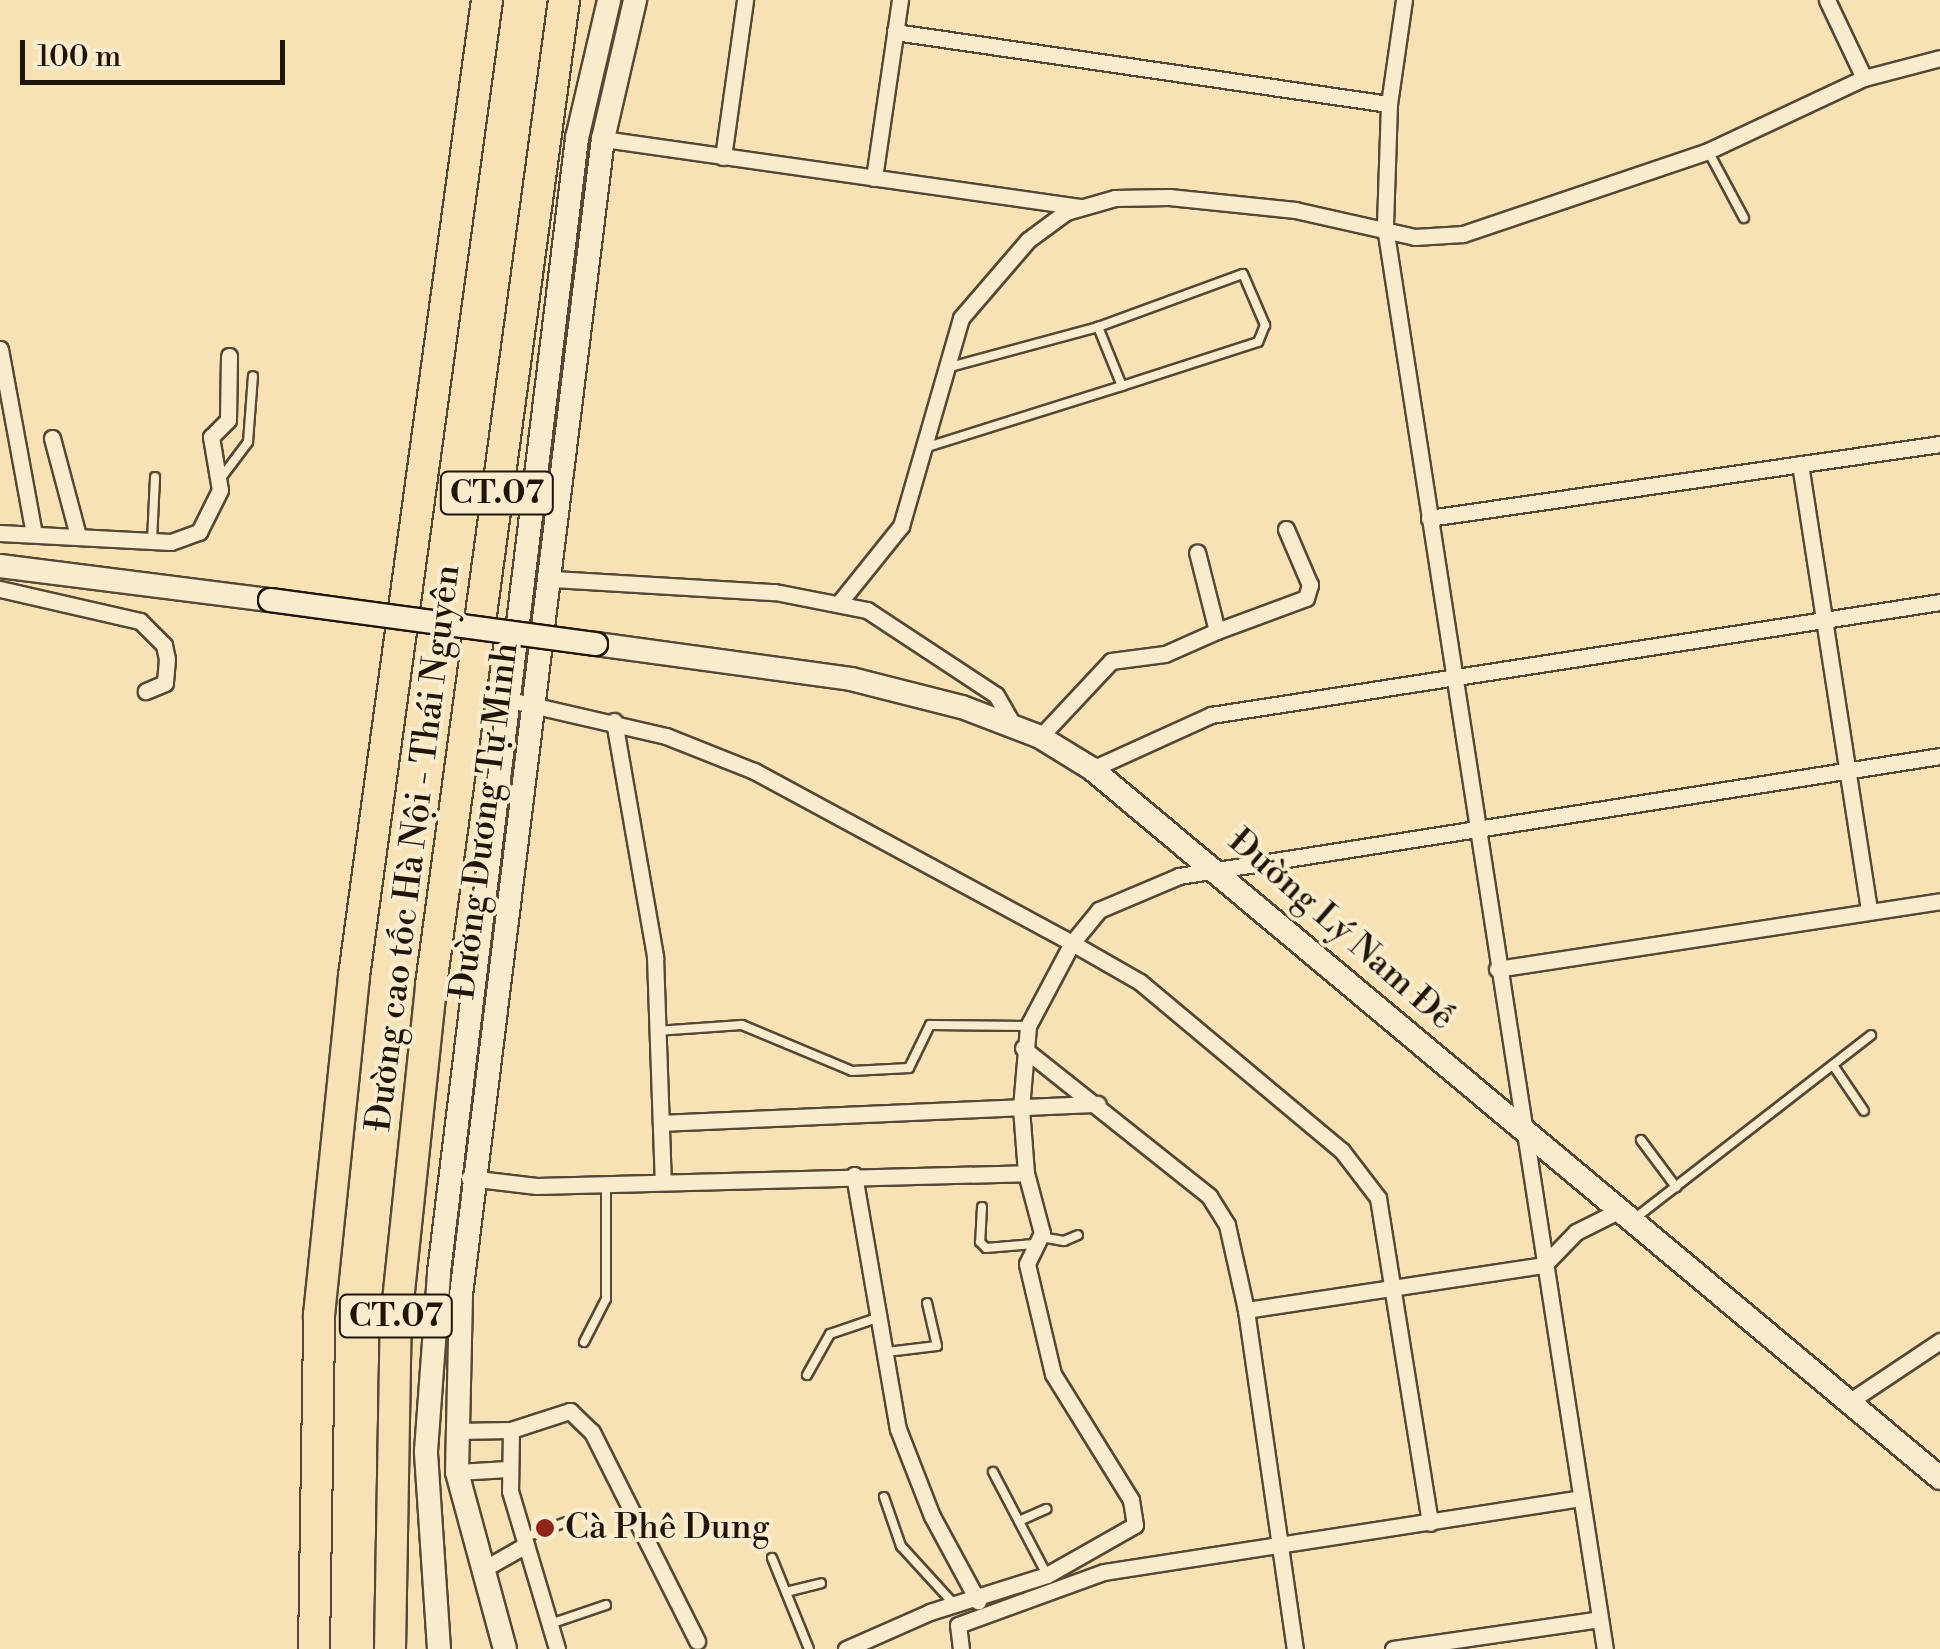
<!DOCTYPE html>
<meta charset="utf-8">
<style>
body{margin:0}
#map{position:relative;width:1940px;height:1649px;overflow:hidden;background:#f6e2b4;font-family:"Libre Bodoni",serif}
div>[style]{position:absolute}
.roads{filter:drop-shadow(2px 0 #554834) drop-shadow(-2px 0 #554834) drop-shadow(0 2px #554834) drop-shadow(0 -2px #554834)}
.lane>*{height:8px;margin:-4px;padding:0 4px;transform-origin:4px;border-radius:4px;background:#f9ecce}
.street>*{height:15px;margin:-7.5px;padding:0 7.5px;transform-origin:7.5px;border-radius:7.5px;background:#f9ecce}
.secondary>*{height:22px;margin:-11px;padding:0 11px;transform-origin:11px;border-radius:11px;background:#f9ecce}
.highway>*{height:30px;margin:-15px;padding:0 15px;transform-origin:15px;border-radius:15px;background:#f6e2b4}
.bridges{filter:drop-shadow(2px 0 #1f1509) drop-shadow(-2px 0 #1f1509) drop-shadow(0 2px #1f1509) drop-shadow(0 -2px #1f1509)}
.secondary-bridge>*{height:22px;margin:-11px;padding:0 11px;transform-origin:11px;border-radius:11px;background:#f9ecce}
.dots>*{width:28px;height:28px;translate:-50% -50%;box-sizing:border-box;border:5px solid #f9ecce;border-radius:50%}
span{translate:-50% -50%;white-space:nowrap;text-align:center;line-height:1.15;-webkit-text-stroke:8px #f9ecce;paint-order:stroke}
.shield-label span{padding:2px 8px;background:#f9ecce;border:2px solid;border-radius:8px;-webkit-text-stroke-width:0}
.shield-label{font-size:32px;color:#1f1509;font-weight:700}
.street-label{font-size:35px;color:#1f1509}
.poi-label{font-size:35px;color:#1f1509}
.left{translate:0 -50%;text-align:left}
.scale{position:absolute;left:20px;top:40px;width:265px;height:45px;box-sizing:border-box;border:5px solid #1f1509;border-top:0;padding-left:12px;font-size:30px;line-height:35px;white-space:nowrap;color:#1f1509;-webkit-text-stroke:8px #f9ecce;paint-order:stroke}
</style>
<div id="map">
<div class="roads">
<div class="lane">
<i style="left:1708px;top:151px;width:76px;rotate:61.8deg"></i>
<i style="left:946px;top:368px;width:157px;rotate:-15.1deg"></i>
<i style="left:1098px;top:327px;width:154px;rotate:-20.1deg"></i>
<i style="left:1243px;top:274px;width:56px;rotate:66.7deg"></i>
<i style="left:1265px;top:325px;width:18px;rotate:112deg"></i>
<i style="left:1258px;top:342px;width:143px;rotate:162.1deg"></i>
<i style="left:924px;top:448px;width:207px;rotate:-17.4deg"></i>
<i style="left:1122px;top:386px;width:64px;rotate:-112.1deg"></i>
<i style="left:221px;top:478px;width:45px;rotate:-53.1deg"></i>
<i style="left:248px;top:442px;width:66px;rotate:-85.7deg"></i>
<i style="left:152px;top:541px;width:64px;rotate:-87.3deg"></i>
<i style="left:656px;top:1031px;width:86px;rotate:-4deg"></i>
<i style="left:742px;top:1025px;width:119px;rotate:22.7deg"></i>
<i style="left:852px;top:1071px;width:57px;rotate:-3deg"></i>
<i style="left:909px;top:1068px;width:48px;rotate:-64deg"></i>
<i style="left:930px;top:1025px;width:98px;rotate:0.6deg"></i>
<i style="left:1833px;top:1065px;width:55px;rotate:56deg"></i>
<i style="left:1641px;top:1140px;width:59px;rotate:53.3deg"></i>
<i style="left:982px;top:1207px;width:35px;rotate:93deg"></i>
<i style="left:980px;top:1242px;width:8px;rotate:45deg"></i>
<i style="left:986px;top:1248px;width:48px;rotate:-4.8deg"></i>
<i style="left:1634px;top:1219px;width:300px;rotate:-37.8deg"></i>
<i style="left:1041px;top:1237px;width:23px;rotate:10deg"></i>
<i style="left:1064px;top:1241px;width:15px;rotate:-23deg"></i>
<i style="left:584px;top:1342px;width:48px;rotate:-62.9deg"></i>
<i style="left:606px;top:1299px;width:116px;rotate:-90deg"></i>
<i style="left:887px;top:1352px;width:50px;rotate:-6.8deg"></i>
<i style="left:937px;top:1346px;width:44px;rotate:-103.1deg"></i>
<i style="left:807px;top:1375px;width:47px;rotate:-60.7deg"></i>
<i style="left:830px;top:1334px;width:50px;rotate:-18.8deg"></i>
<i style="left:993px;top:1472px;width:116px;rotate:62.3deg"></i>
<i style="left:884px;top:1497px;width:52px;rotate:70.9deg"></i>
<i style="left:901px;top:1546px;width:77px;rotate:47.6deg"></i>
<i style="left:1019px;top:1521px;width:30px;rotate:-24deg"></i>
<i style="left:523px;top:1538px;width:46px;rotate:-20.4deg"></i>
<i style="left:772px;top:1558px;width:98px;rotate:67.9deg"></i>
<i style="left:786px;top:1592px;width:36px;rotate:-14deg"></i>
<i style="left:553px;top:1623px;width:56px;rotate:-18.8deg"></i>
</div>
<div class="street">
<i style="left:1404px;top:0;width:105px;rotate:98.2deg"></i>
<i style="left:1389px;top:104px;width:123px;rotate:91.9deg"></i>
<i style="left:1385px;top:227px;width:1439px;rotate:81.21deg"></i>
<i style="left:1827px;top:0;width:86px;rotate:64.6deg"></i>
<i style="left:895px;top:32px;width:499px;rotate:8.3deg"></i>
<i style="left:603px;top:139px;width:481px;rotate:8.1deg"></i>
<i style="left:723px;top:157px;width:159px;rotate:-82deg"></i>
<i style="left:874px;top:178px;width:180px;rotate:-81.7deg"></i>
<i style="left:0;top:349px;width:188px;rotate:79.6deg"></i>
<i style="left:52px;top:438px;width:101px;rotate:75.1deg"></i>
<i style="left:1800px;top:464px;width:450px;rotate:81.2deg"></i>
<i style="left:1429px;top:518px;width:516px;rotate:-8.24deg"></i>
<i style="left:0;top:533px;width:171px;rotate:3deg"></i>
<i style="left:171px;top:542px;width:30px;rotate:-20deg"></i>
<i style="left:199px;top:532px;width:47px;rotate:-63.4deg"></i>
<i style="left:220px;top:490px;width:54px;rotate:-99.6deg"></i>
<i style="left:211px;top:437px;width:24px;rotate:-45deg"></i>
<i style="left:228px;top:420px;width:64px;rotate:-89.1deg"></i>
<i style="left:553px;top:579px;width:222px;rotate:3.4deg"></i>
<i style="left:775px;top:592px;width:94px;rotate:11.1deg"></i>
<i style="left:867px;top:610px;width:154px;rotate:33.4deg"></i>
<i style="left:996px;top:695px;width:38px;rotate:60deg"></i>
<i style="left:0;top:589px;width:144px;rotate:12.9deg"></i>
<i style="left:140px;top:621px;width:34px;rotate:45deg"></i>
<i style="left:164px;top:645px;width:14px;rotate:78deg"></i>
<i style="left:167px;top:659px;width:24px;rotate:95deg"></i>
<i style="left:165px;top:683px;width:21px;rotate:157deg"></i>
<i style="left:839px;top:603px;width:99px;rotate:-51.2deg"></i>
<i style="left:901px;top:526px;width:216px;rotate:-73.9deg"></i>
<i style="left:961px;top:318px;width:103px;rotate:-49.3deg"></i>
<i style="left:1028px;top:240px;width:47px;rotate:-36.4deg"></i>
<i style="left:1066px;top:212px;width:51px;rotate:-15.9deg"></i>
<i style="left:1115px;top:198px;width:54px;rotate:-1.1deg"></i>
<i style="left:1169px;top:197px;width:127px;rotate:5.9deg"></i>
<i style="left:1295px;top:210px;width:123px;rotate:12.7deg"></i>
<i style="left:1415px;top:237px;width:48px;rotate:-3.6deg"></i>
<i style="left:1463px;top:234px;width:259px;rotate:-18.7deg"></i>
<i style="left:1708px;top:151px;width:172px;rotate:-25.1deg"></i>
<i style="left:1864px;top:78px;width:79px;rotate:-14.7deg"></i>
<i style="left:1217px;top:631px;width:95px;rotate:-20.3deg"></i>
<i style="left:1306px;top:598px;width:14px;rotate:-73deg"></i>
<i style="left:1310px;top:585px;width:61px;rotate:-113.2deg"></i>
<i style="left:510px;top:700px;width:160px;rotate:13deg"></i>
<i style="left:666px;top:736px;width:95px;rotate:21.7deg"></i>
<i style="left:754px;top:771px;width:362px;rotate:28.4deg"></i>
<i style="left:1072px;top:943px;width:78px;rotate:29.8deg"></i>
<i style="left:1140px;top:982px;width:263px;rotate:39.9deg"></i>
<i style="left:1342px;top:1151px;width:59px;rotate:52.5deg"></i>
<i style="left:1378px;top:1198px;width:329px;rotate:80.9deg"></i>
<i style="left:614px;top:721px;width:240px;rotate:80.1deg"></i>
<i style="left:655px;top:957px;width:225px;rotate:88deg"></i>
<i style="left:1040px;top:737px;width:104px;rotate:-46.9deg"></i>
<i style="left:1111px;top:661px;width:54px;rotate:-7.4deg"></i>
<i style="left:1165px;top:654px;width:57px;rotate:-23.9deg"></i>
<i style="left:1217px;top:631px;width:81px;rotate:-104.2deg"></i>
<i style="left:1092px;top:769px;width:131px;rotate:-24.4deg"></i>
<i style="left:1211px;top:715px;width:738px;rotate:-8.81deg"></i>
<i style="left:1497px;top:969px;width:448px;rotate:-8.7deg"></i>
<i style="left:1023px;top:1048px;width:238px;rotate:38.5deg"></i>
<i style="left:1209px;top:1196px;width:34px;rotate:58deg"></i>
<i style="left:1227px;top:1225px;width:87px;rotate:77.4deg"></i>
<i style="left:1246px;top:1310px;width:343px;rotate:81.8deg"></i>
<i style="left:661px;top:1123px;width:437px;rotate:-2.5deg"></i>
<i style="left:1026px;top:1173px;width:65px;rotate:-94.4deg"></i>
<i style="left:1021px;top:1108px;width:82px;rotate:-85.1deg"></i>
<i style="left:1028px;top:1026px;width:94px;rotate:-62.1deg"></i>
<i style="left:1072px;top:943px;width:43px;rotate:-50.7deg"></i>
<i style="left:1099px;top:910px;width:87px;rotate:-23deg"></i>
<i style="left:1179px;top:876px;width:770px;rotate:-8.96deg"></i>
<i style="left:854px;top:1175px;width:258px;rotate:80.2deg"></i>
<i style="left:898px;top:1429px;width:93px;rotate:68.7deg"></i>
<i style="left:932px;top:1516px;width:97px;rotate:61.6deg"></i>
<i style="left:469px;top:1178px;width:68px;rotate:6.7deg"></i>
<i style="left:537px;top:1186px;width:489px;rotate:-1.5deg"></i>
<i style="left:1026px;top:1173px;width:62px;rotate:75.1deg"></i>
<i style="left:1042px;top:1233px;width:34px;rotate:116deg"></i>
<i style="left:1027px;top:1264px;width:113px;rotate:76.7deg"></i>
<i style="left:1053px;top:1374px;width:148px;rotate:58.2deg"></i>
<i style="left:1131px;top:1500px;width:25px;rotate:81deg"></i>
<i style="left:1135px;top:1525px;width:101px;rotate:150.4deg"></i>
<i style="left:1047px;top:1575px;width:123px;rotate:162.5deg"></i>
<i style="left:930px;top:1612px;width:92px;rotate:156.2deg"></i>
<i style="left:1246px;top:1310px;width:301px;rotate:-8.6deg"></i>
<i style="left:1544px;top:1265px;width:46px;rotate:-45.9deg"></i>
<i style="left:1576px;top:1232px;width:47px;rotate:-26.6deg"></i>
<i style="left:1847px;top:1403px;width:112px;rotate:-33.7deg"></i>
<i style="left:511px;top:1430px;width:61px;rotate:90.9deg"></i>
<i style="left:510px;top:1491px;width:165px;rotate:73.4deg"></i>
<i style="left:456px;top:1431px;width:55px;rotate:-1deg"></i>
<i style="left:511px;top:1430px;width:62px;rotate:-17.9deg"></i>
<i style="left:570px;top:1411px;width:30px;rotate:44deg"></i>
<i style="left:592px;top:1432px;width:234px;rotate:63.3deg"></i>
<i style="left:457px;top:1472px;width:51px;rotate:-3.4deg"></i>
<i style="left:480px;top:1571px;width:53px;rotate:-29.5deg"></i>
<i style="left:961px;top:1649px;width:24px;rotate:-97deg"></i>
<i style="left:958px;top:1625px;width:155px;rotate:-20deg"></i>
<i style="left:1104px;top:1572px;width:483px;rotate:-8.8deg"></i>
<i style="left:1393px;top:1649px;width:209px;rotate:-8.2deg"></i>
</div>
<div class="secondary">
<i style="left:0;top:566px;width:272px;rotate:7.2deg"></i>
<i style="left:596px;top:644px;width:257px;rotate:7.8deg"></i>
<i style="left:851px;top:679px;width:114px;rotate:14.2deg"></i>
<i style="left:962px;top:707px;width:84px;rotate:21deg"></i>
<i style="left:1040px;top:737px;width:61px;rotate:31.6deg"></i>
<i style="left:1092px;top:769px;width:1105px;rotate:39.9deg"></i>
<i style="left:439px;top:1649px;width:198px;rotate:-93.8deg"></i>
<i style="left:426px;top:1451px;width:179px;rotate:-85.8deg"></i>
<i style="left:439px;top:1272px;width:1142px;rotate:-83.06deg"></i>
<i style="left:577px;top:138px;width:142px;rotate:-76.9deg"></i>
<i style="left:505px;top:1649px;width:183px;rotate:-105.2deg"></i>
<i style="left:457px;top:1472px;width:177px;rotate:-88.7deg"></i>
<i style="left:461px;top:1295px;width:1165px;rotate:-83deg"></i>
<i style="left:603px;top:139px;width:143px;rotate:-77deg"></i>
</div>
<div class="highway">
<i style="left:314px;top:1649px;width:334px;rotate:-89.1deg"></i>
<i style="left:319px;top:1315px;width:341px;rotate:-84.1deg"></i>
<i style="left:354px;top:976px;width:985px;rotate:-82.24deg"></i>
<i style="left:390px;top:1649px;width:329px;rotate:-89deg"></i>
<i style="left:396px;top:1320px;width:337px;rotate:-84deg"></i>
<i style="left:431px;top:985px;width:994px;rotate:-82.31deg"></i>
</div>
</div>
<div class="bridges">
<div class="secondary-bridge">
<i style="left:270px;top:600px;width:329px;rotate:7.7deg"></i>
</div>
</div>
<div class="dots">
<i style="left:545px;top:1528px;background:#8f2418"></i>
</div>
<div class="shield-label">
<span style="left:497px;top:493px">CT.07</span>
<span style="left:396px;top:1316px">CT.07</span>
</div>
<div class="street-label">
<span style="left:485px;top:821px;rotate:-83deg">Đường Dương Tự Minh</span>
<span style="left:414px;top:848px;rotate:-83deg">Đường cao tốc Hà Nội - Thái Nguyên</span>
<span style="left:1341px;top:930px;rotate:41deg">Đường Lý Nam Đế</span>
</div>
<div class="poi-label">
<span class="left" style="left:565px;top:1528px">Cà Phê Dung</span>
</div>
<div class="scale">100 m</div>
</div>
